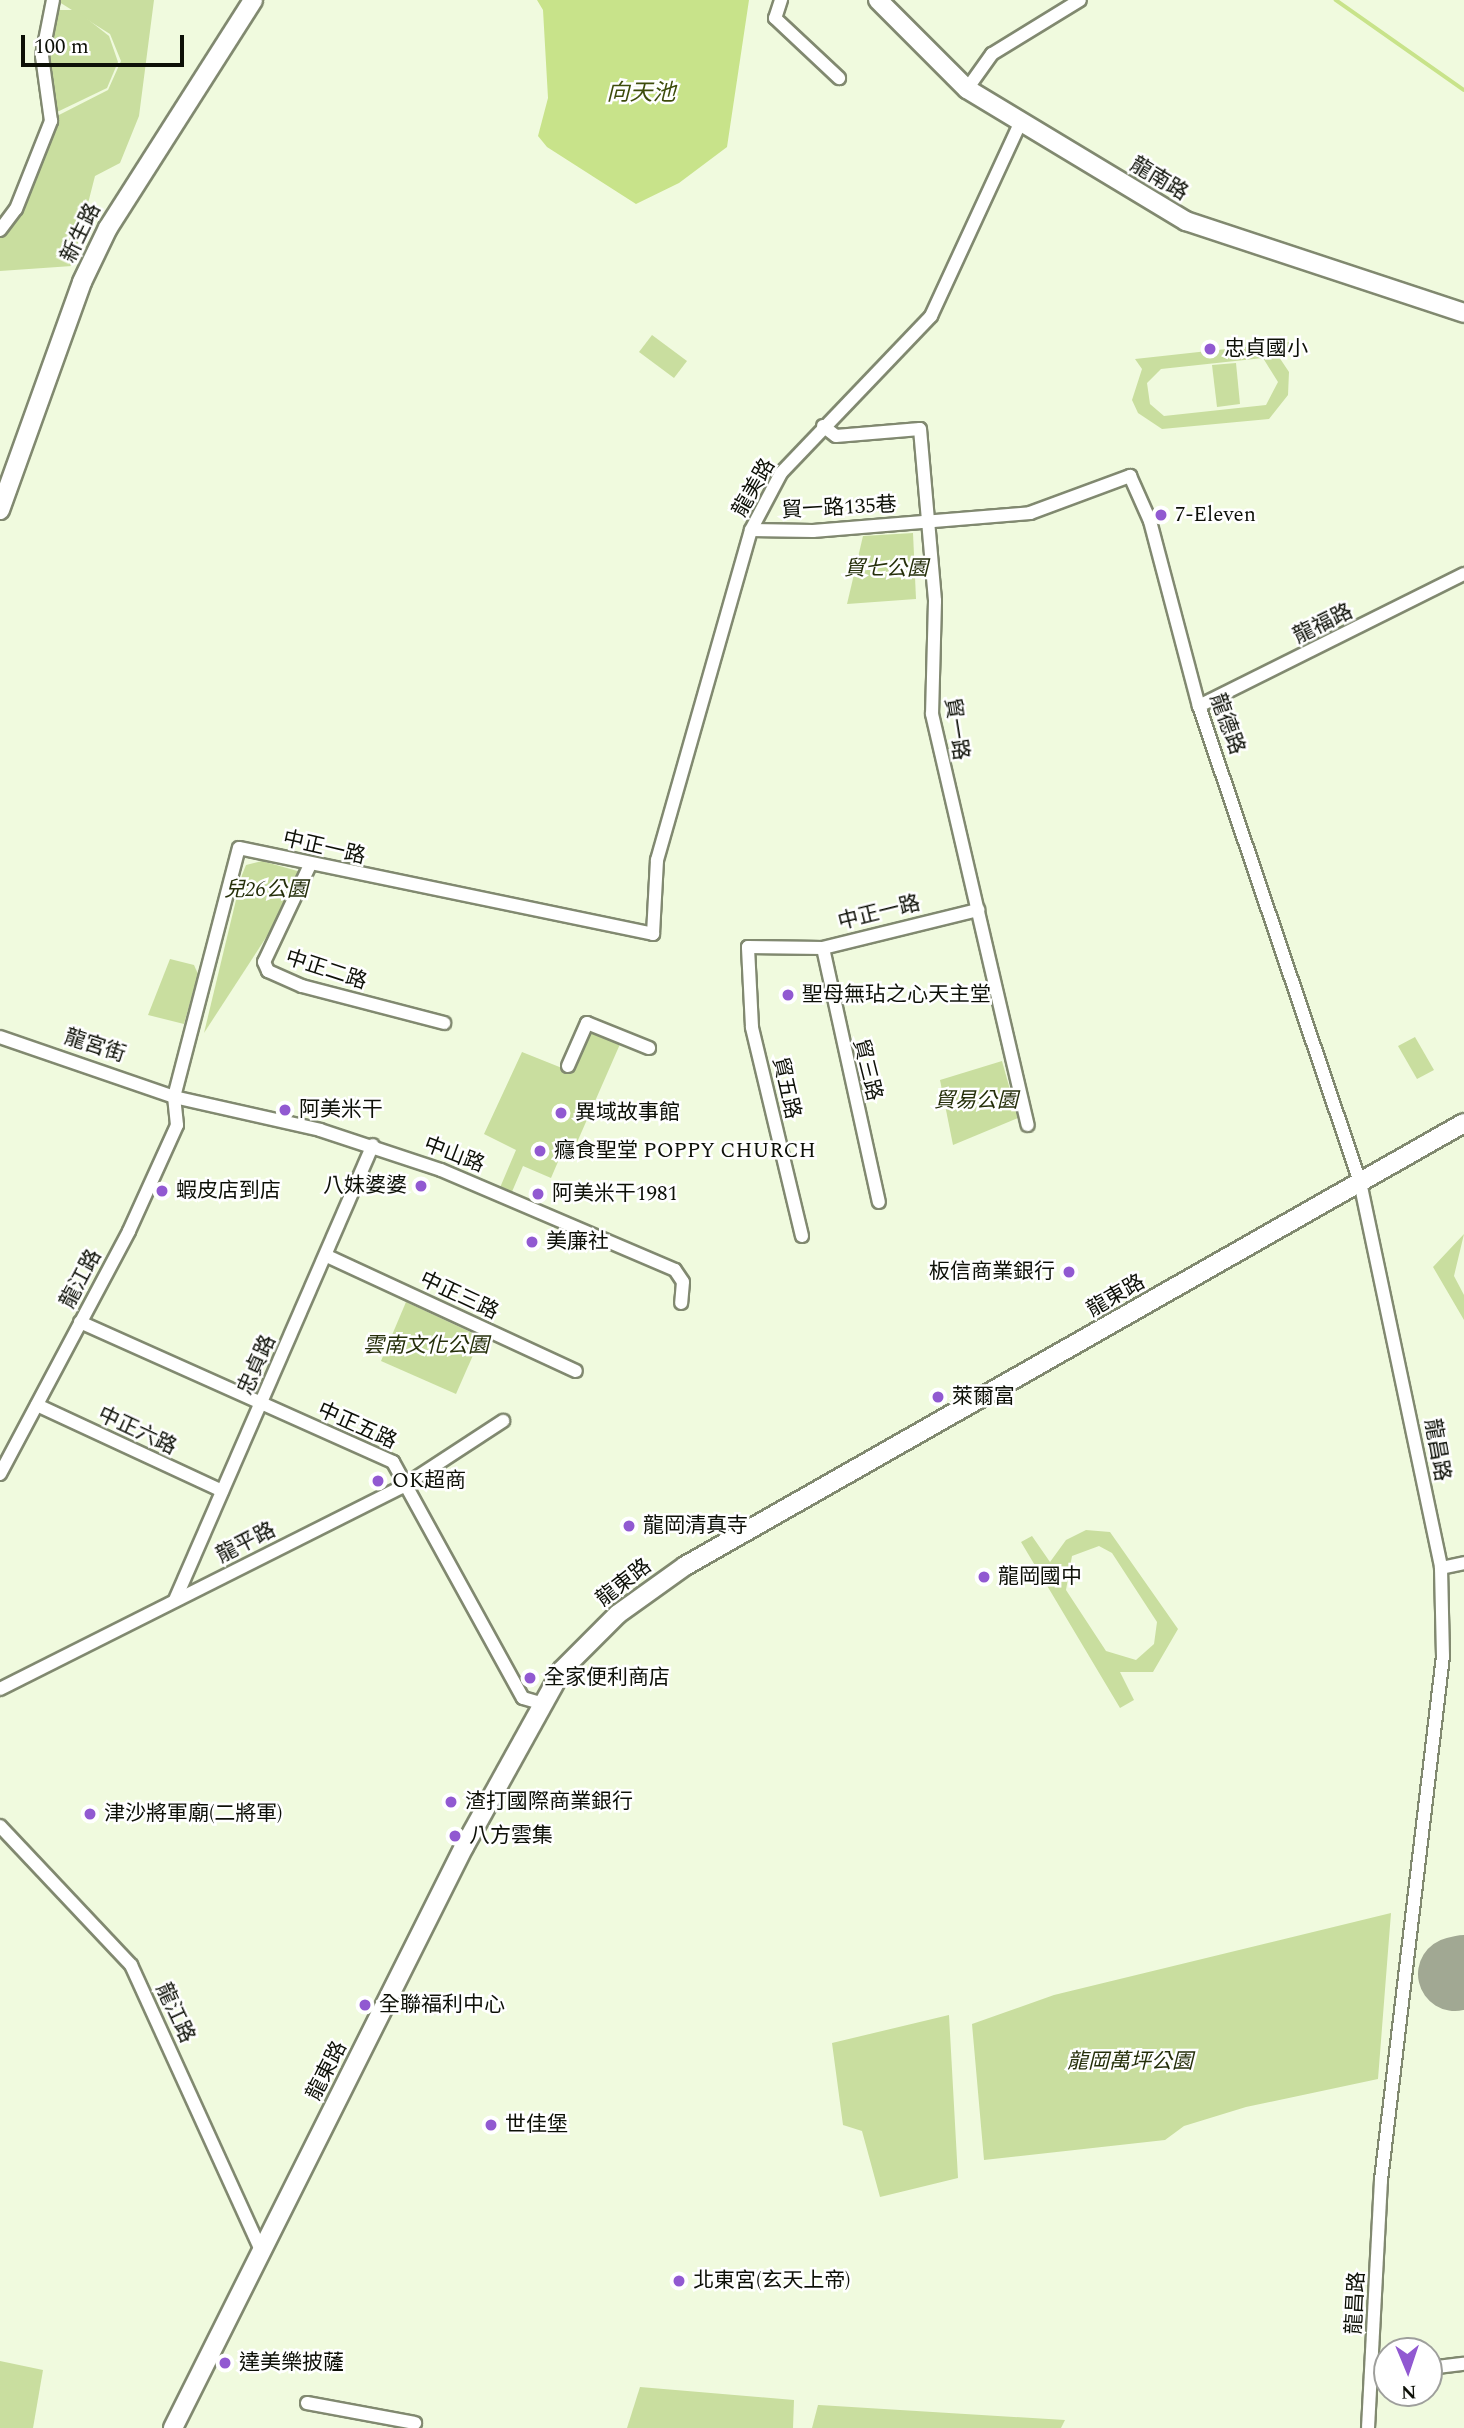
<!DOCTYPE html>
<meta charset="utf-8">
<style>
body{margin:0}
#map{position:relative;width:1464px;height:2428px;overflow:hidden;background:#f0fade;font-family:Spectral,"Noto Sans TC",serif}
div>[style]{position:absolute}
.green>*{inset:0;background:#c9de9f}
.water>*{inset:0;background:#c8e38a}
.stream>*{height:3.5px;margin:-1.75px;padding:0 1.75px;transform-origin:1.75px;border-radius:1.75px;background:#c8e38a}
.runway>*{height:74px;margin:-37px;padding:0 37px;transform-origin:37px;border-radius:37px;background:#a1a893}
.roads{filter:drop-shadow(2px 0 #818970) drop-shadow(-2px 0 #818970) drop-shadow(0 2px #818970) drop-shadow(0 -2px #818970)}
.street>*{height:12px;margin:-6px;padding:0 6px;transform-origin:6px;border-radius:6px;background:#fff}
.secondary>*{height:18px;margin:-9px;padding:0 9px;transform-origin:9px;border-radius:9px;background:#fff}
.dots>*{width:19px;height:19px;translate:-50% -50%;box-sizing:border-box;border:4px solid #fff;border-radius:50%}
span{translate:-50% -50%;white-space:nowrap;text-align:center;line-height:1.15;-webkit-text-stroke:5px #fff;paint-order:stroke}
.street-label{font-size:21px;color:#0d1007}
.poi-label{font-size:21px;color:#0d1007}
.left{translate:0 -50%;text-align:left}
.right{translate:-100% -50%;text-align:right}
.park-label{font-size:21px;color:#252f0a;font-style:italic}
.water-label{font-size:23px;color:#3d4c0b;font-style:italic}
.north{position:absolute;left:1373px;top:2337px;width:70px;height:70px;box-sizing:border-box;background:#fff;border:2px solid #9e9f9c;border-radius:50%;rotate:178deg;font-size:19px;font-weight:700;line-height:28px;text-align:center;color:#0d1007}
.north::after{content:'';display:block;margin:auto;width:24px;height:32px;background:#9159d1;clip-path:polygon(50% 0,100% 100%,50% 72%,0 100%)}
.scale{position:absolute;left:21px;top:35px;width:163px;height:32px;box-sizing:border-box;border:4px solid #0d1007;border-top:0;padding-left:9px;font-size:21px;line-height:24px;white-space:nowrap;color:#0d1007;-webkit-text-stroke:5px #fff;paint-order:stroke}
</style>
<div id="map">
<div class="green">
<i style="clip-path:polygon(56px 0,154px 0,139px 116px,120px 163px,95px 176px,72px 266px,0 271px,0 234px,57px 116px,108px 90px,121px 61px,110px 34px)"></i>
<i style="clip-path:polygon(58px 10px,76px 10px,109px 36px,118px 62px,107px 88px,55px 113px,45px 63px)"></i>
<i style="clip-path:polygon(652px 335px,687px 361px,674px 378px,639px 352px)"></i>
<i style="clip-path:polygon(evenodd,1289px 342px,1290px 352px,1277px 354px,1289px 372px,1288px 395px,1269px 419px,1162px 429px,1138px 413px,1132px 400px,1142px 369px,1135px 359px,1289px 342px,1263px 358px,1278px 382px,1266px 405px,1164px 416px,1150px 404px,1147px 383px,1161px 369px,1263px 358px)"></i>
<i style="clip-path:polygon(1236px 363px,1240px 404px,1217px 407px,1212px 365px)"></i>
<i style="clip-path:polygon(913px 533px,916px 599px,847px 604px,863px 536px)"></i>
<i style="clip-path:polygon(262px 861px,301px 872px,302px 882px,204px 1033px,242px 875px,246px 865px)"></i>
<i style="clip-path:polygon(170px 959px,194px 965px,198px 974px,184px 1024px,148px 1015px)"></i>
<i style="clip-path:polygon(587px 1017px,624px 1035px,575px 1147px,566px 1143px,551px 1178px,523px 1166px,511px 1194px,499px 1190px,516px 1150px,484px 1134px,522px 1052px,562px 1068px)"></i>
<i style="clip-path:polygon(1415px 1037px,1434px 1070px,1417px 1079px,1398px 1046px)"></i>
<i style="clip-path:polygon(1002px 1061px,1018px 1118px,953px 1145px,940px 1080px)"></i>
<i style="clip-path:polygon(1464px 1234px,1454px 1276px,1464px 1295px,1464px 1320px,1433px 1267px)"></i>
<i style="clip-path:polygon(406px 1302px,481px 1337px,456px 1394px,381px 1361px)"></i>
<i style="clip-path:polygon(evenodd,1086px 1530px,1110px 1532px,1178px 1629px,1153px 1672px,1120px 1672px,1134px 1700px,1120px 1708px,1021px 1542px,1032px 1536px,1050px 1562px,1066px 1540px,1086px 1530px,1099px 1546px,1112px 1553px,1157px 1622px,1154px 1644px,1136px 1660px,1106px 1651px,1066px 1590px,1072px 1556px,1099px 1546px)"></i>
<i style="clip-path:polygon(1391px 1913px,1378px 2079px,1246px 2107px,1184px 2126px,1165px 2140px,984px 2160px,972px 2024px,1054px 1995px)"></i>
<i style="clip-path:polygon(949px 2015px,958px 2178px,880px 2197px,862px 2131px,843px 2125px,832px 2043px)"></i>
<i style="clip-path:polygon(0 2361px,43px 2370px,33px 2428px,0 2428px)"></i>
<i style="clip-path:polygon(640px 2387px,794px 2400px,793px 2428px,627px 2428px)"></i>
<i style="clip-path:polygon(818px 2405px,819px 2405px,1065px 2420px,1061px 2428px,812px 2428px)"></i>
</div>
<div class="water">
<i style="clip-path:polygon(537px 0,749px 0,727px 147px,679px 183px,636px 204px,547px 147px,538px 136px,548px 98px,543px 10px)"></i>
</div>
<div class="stream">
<i style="left:1336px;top:0;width:156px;rotate:35.1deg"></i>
</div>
<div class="runway">
<i style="left:1455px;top:1974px;width:9px;rotate:-13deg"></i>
</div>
<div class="roads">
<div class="street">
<i style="left:781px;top:0;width:19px;rotate:108deg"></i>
<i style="left:775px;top:18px;width:88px;rotate:43.2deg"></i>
<i style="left:967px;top:89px;width:43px;rotate:-54.5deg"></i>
<i style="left:992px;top:54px;width:103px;rotate:-31.5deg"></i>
<i style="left:0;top:230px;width:26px;rotate:-53deg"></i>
<i style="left:16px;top:209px;width:95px;rotate:-68.3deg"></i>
<i style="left:51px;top:121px;width:66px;rotate:-97.9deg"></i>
<i style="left:42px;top:56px;width:57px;rotate:-78.9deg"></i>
<i style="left:823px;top:426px;width:16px;rotate:38deg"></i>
<i style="left:836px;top:436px;width:84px;rotate:-4.8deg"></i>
<i style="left:920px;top:429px;width:173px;rotate:85deg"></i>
<i style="left:935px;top:601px;width:113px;rotate:91.5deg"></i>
<i style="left:932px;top:714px;width:422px;rotate:76.9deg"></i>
<i style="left:751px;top:530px;width:62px;rotate:0.9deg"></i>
<i style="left:813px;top:531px;width:218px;rotate:-4.7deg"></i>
<i style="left:1030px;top:513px;width:107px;rotate:-20.3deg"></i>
<i style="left:1130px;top:476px;width:49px;rotate:66deg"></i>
<i style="left:1150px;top:521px;width:191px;rotate:75.2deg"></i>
<i style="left:1199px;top:706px;width:502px;rotate:71.31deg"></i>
<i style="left:1360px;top:1182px;width:394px;rotate:78.1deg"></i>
<i style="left:1441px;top:1568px;width:88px;rotate:88.7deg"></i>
<i style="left:1443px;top:1656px;width:528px;rotate:96.75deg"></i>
<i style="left:1381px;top:2180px;width:248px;rotate:93deg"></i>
<i style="left:1199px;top:706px;width:296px;rotate:-26.5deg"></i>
<i style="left:309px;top:867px;width:105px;rotate:115.3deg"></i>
<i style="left:264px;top:962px;width:10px;rotate:66deg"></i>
<i style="left:268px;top:971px;width:37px;rotate:24deg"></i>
<i style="left:302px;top:986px;width:147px;rotate:14.6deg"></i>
<i style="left:823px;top:948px;width:260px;rotate:77.6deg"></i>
<i style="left:0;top:1037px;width:184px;rotate:19deg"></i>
<i style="left:174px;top:1097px;width:150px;rotate:12.7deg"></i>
<i style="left:320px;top:1130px;width:127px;rotate:18.3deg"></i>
<i style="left:441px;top:1170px;width:254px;rotate:23.1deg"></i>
<i style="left:675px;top:1270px;width:14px;rotate:56deg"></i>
<i style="left:683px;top:1282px;width:21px;rotate:95deg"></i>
<i style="left:568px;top:1066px;width:47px;rotate:-66.2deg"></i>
<i style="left:587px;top:1023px;width:67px;rotate:22deg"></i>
<i style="left:802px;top:1236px;width:215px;rotate:-103.5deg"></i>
<i style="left:752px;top:1027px;width:80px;rotate:-92.9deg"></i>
<i style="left:748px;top:947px;width:75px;rotate:0.8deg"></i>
<i style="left:823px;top:948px;width:160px;rotate:-13.8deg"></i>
<i style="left:327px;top:1256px;width:274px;rotate:24.8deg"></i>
<i style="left:80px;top:1322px;width:343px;rotate:24.1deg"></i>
<i style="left:393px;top:1462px;width:269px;rotate:61.2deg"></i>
<i style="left:523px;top:1698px;width:18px;rotate:16deg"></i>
<i style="left:37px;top:1405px;width:204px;rotate:24.9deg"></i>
<i style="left:0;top:1474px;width:275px;rotate:-62deg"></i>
<i style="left:129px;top:1231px;width:116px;rotate:-65.6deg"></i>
<i style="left:177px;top:1125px;width:28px;rotate:-96deg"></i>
<i style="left:174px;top:1097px;width:257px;rotate:-75.4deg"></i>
<i style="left:239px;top:848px;width:423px;rotate:11.7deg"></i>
<i style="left:653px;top:934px;width:74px;rotate:-86.9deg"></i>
<i style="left:657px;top:860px;width:343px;rotate:-74.1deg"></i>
<i style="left:751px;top:530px;width:64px;rotate:-62.2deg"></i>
<i style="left:781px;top:473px;width:217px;rotate:-46.3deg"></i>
<i style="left:931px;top:316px;width:213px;rotate:-65.2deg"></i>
<i style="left:1441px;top:1568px;width:24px;rotate:-12deg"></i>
<i style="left:175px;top:1600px;width:496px;rotate:-66.5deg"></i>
<i style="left:0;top:1689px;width:450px;rotate:-26.7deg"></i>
<i style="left:402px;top:1487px;width:121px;rotate:-33.2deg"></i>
<i style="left:0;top:1826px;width:191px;rotate:46.7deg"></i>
<i style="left:131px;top:1965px;width:315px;rotate:65.5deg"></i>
<i style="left:1429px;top:2368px;width:35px;rotate:-7deg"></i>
<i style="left:1371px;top:2374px;width:16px;rotate:-7deg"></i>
<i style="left:307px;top:2403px;width:110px;rotate:10.5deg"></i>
</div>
<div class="secondary">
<i style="left:878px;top:0;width:126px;rotate:45deg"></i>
<i style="left:967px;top:89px;width:256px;rotate:31.1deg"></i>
<i style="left:1186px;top:221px;width:293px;rotate:18.3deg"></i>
<i style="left:0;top:510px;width:242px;rotate:-70.2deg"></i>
<i style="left:82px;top:282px;width:60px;rotate:-64.3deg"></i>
<i style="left:108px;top:228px;width:270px;rotate:-57.5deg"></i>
<i style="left:173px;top:2428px;width:650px;rotate:-63.4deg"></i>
<i style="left:464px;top:1847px;width:202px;rotate:-61deg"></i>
<i style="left:562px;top:1670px;width:79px;rotate:-45deg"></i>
<i style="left:618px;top:1614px;width:82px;rotate:-35.6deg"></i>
<i style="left:685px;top:1566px;width:896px;rotate:-29.63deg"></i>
</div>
</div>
<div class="dots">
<i style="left:1210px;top:349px;background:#9159d1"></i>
<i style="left:1161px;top:515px;background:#9159d1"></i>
<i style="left:788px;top:995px;background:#9159d1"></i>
<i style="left:285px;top:1110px;background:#9159d1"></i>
<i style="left:561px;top:1113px;background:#9159d1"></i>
<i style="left:540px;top:1151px;background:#9159d1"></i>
<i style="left:421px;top:1186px;background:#9159d1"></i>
<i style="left:162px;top:1191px;background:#9159d1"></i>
<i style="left:538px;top:1194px;background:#9159d1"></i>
<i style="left:532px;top:1242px;background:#9159d1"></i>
<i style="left:1069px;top:1272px;background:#9159d1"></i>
<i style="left:938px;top:1397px;background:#9159d1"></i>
<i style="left:378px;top:1481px;background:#9159d1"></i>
<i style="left:629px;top:1526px;background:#9159d1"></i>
<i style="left:984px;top:1577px;background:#9159d1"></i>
<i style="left:530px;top:1678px;background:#9159d1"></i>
<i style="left:451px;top:1802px;background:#9159d1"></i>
<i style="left:90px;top:1814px;background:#9159d1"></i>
<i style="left:455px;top:1836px;background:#9159d1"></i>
<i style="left:365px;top:2005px;background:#9159d1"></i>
<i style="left:491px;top:2125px;background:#9159d1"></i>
<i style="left:679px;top:2281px;background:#9159d1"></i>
<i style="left:225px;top:2363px;background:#9159d1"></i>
</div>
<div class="street-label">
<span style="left:1159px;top:179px;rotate:31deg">龍南路</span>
<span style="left:81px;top:233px;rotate:-64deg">新生路</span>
<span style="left:754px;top:488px;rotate:-60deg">龍美路</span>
<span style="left:839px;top:508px;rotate:-3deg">貿一路135巷</span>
<span style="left:1323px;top:624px;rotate:-26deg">龍福路</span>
<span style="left:1227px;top:724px;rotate:70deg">龍德路</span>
<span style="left:956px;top:729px;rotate:81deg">貿一路</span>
<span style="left:324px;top:848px;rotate:13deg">中正一路</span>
<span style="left:879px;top:913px;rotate:-14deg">中正一路</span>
<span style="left:326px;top:970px;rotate:18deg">中正二路</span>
<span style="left:95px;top:1046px;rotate:18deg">龍宮街</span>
<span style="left:867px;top:1070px;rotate:76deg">貿三路</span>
<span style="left:786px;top:1088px;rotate:77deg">貿五路</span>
<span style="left:454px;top:1155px;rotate:21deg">中山路</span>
<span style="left:81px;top:1279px;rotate:-62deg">龍江路</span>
<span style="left:459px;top:1296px;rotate:25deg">中正三路</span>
<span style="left:1116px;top:1296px;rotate:-30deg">龍東路</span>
<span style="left:257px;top:1365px;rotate:-66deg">忠貞路</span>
<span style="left:357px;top:1426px;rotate:24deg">中正五路</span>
<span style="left:137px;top:1431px;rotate:25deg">中正六路</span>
<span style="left:1437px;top:1450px;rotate:80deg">龍昌路</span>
<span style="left:246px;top:1543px;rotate:-27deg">龍平路</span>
<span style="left:624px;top:1583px;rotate:-38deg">龍東路</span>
<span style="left:175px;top:2013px;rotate:65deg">龍江路</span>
<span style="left:327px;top:2071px;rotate:-63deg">龍東路</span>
<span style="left:1356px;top:2303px;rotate:-87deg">龍昌路</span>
</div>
<div class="poi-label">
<span class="left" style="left:1224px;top:349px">忠貞國小</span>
<span class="left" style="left:1175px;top:515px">7-Eleven</span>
<span class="left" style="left:802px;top:995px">聖母無玷之心天主堂</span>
<span class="left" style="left:299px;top:1110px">阿美米干</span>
<span class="left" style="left:575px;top:1113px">異域故事館</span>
<span class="left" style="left:554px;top:1151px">癮食聖堂 POPPY CHURCH</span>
<span class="right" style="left:407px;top:1186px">八妹婆婆</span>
<span class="left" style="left:176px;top:1191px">蝦皮店到店</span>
<span class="left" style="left:552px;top:1194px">阿美米干1981</span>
<span class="left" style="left:546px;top:1242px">美廉社</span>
<span class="right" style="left:1055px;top:1272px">板信商業銀行</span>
<span class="left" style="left:952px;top:1397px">萊爾富</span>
<span class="left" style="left:392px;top:1481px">OK超商</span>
<span class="left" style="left:643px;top:1526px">龍岡清真寺</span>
<span class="left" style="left:998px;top:1577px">龍岡國中</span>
<span class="left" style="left:544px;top:1678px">全家便利商店</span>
<span class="left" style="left:465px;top:1802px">渣打國際商業銀行</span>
<span class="left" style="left:104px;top:1814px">津沙將軍廟(二將軍)</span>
<span class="left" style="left:469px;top:1836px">八方雲集</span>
<span class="left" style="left:379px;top:2005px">全聯福利中心</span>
<span class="left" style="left:505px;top:2125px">世佳堡</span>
<span class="left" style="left:693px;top:2281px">北東宮(玄天上帝)</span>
<span class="left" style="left:239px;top:2363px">達美樂披薩</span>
</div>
<div class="park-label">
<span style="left:886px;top:569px">貿七公園</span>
<span style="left:266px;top:890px">兒26公園</span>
<span style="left:976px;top:1101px">貿易公園</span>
<span style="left:426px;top:1346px">雲南文化公園</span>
<span style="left:1130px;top:2062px">龍岡萬坪公園</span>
</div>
<div class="water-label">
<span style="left:641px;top:94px">向天池</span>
</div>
<div class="north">N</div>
<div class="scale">100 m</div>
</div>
